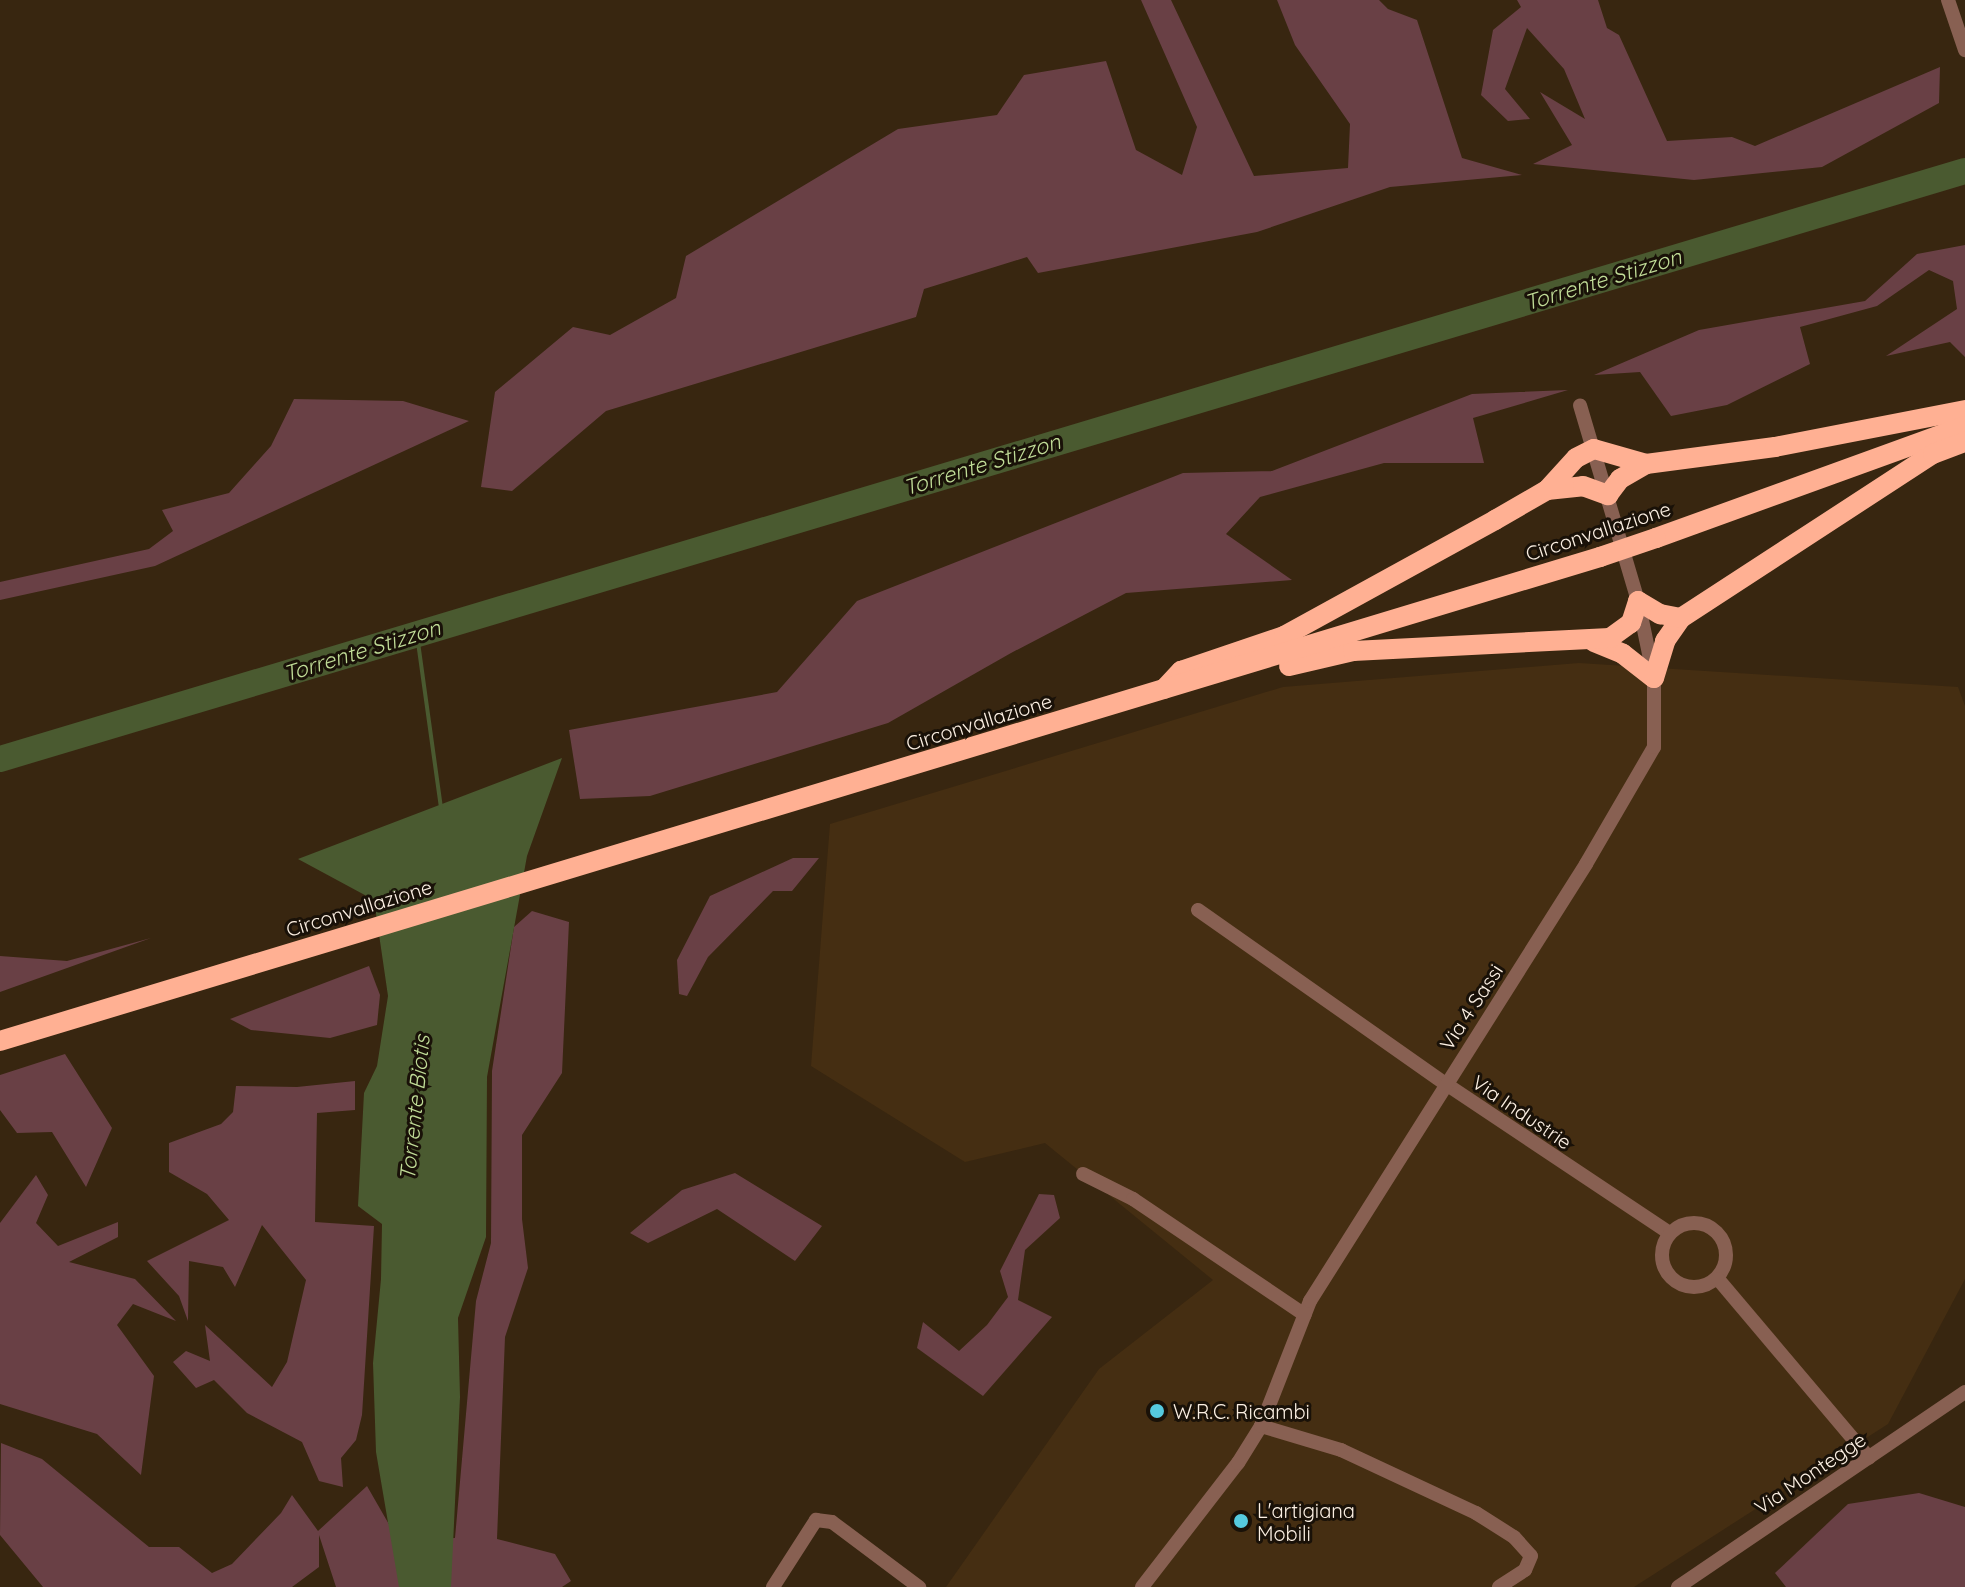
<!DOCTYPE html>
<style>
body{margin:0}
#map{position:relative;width:1965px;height:1587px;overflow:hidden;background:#382610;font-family:Quicksand,sans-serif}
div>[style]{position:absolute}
.built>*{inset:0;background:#452e12}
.green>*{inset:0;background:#694045}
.water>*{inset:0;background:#4a5a30}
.stream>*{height:4px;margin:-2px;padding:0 2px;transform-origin:2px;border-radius:2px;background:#4a5a30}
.river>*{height:26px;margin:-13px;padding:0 13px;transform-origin:13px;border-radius:13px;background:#4a5a30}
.minor>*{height:14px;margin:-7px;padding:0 7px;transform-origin:7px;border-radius:7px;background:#886052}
.minor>.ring{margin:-7px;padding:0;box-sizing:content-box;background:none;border:14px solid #886052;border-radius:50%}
.highway>*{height:20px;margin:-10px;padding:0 10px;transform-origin:10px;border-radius:10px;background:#ffb093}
.highway-bridge>*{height:20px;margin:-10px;padding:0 10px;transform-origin:10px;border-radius:10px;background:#ffb093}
.dots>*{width:22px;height:22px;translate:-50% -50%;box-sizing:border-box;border:4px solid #191108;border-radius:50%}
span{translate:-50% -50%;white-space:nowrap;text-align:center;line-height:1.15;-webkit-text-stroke:6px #191108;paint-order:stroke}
.street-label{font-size:20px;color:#fcf0e3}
.poi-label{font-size:20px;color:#fcf0e3}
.left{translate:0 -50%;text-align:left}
.water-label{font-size:22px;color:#c0dc97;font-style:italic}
</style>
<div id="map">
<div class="built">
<i style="clip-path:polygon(1579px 663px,1958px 687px,1965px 706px,1965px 1279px,1888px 1424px,1634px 1587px,946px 1587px,1099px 1369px,1213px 1280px,1045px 1143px,965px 1162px,811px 1066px,830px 824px,1283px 687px)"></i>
</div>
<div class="green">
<i style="clip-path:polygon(1141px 0,1171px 0,1254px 176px,1348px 168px,1350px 124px,1295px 45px,1277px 0,1379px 0,1388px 9px,1417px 20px,1462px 158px,1522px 175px,1390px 187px,1257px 232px,1038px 273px,1027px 257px,924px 289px,916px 317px,606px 411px,512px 491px,481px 487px,495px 392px,573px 327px,610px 335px,676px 298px,686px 256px,898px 129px,997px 115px,1024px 75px,1106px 61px,1136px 150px,1182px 175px,1197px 127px)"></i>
<i style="clip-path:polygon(1517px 0,1598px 0,1607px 28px,1619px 35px,1667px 141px,1732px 137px,1755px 146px,1940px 67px,1939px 103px,1822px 167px,1694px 180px,1533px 164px,1572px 145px,1540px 92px,1585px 119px,1564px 69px,1527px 28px,1505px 89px,1530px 119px,1508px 121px,1481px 95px,1493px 30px,1521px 7px)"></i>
<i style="clip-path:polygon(1965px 245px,1965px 357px,1950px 342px,1886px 356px,1957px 309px,1953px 281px,1929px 270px,1877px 306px,1800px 327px,1810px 364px,1727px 405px,1671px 416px,1640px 372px,1594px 375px,1699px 330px,1865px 301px,1917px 254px)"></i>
<i style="clip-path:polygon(1568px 390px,1473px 418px,1484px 463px,1384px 463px,1260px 497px,1226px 534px,1292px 580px,1126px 593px,1011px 653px,888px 723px,650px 796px,580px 799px,569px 730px,777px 692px,857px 601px,1183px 473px,1272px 471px,1472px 394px)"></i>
<i style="clip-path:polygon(294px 399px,403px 401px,469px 421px,155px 566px,0 600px,0 582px,149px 549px,173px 531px,162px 510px,229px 493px,271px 446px)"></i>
<i style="clip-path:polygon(793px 858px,819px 858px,792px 891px,773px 891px,708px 957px,687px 996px,679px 994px,677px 960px,710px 896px)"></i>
<i style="clip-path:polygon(532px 911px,569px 922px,562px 1073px,522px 1135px,522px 1219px,528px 1268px,505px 1337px,497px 1539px,555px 1554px,571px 1581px,562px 1587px,336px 1587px,319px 1535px,319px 1567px,292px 1587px,43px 1587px,0 1535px,1px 1443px,42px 1459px,149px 1547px,179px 1547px,212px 1573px,232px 1564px,281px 1513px,292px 1495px,318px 1531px,367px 1486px,398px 1540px,455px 1538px,476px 1301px,491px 1243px,492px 1071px,514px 927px)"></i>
<i style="clip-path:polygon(151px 938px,0 992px,0 956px,67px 961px)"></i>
<i style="clip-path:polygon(369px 966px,380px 995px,377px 1025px,330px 1038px,251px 1030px,230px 1019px)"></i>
<i style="clip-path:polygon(65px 1054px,112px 1128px,86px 1187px,52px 1132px,17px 1133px,0 1110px,0 1075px)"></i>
<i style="clip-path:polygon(355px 1081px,355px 1110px,317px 1113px,315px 1222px,374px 1226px,362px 1415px,356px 1440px,341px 1458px,343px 1487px,319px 1481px,302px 1442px,247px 1413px,214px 1380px,196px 1388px,173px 1362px,186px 1351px,210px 1361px,205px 1325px,272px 1387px,287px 1362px,306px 1280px,262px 1225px,235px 1287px,223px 1267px,189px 1261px,188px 1321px,179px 1296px,147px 1261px,229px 1220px,207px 1194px,169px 1172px,169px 1143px,221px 1124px,233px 1112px,236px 1086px,297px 1087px)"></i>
<i style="clip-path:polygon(735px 1173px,822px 1226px,795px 1261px,717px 1209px,648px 1243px,630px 1233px,682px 1190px)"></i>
<i style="clip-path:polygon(36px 1175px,48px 1195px,36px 1223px,58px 1246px,118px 1222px,118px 1237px,69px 1262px,135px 1279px,176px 1321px,133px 1304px,117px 1325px,154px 1376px,141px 1475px,97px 1434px,0 1404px,0 1223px)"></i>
<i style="clip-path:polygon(1039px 1194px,1054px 1195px,1060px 1218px,1025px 1250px,1018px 1300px,1052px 1317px,983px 1396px,917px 1348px,923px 1322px,959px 1351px,987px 1325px,1008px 1297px,1000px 1271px)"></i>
<i style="clip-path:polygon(1919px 1493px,1965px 1507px,1965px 1587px,1786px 1587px,1775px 1573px,1848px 1504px)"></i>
</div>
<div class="water">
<i style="clip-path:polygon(562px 758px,527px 856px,487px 1077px,486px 1237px,458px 1318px,460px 1397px,451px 1587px,399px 1587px,376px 1452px,373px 1363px,381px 1279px,382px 1224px,358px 1206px,364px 1093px,377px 1066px,388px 996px,374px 900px,298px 859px)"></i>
</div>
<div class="stream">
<i style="left:417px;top:635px;width:174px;rotate:82.1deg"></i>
</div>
<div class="river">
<i style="left:0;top:759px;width:2051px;rotate:-16.66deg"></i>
</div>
<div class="minor">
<i style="left:1948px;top:0;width:53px;rotate:71.2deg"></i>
<i style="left:1198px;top:910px;width:303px;rotate:35.1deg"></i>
<i style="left:1446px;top:1084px;width:268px;rotate:33.7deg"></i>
<i style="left:1083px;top:1174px;width:56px;rotate:26.6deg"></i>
<i style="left:1133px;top:1199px;width:207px;rotate:34deg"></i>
<i class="ring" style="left:1662px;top:1223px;width:50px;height:50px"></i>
<i style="left:1718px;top:1279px;width:234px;rotate:49.8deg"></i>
<i style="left:1261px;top:1426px;width:84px;rotate:16.7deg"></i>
<i style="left:1341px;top:1450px;width:149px;rotate:25deg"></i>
<i style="left:1476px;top:1513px;width:45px;rotate:32.3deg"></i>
<i style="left:1514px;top:1537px;width:25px;rotate:48deg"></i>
<i style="left:1531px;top:1556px;width:15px;rotate:113deg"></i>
<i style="left:1525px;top:1570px;width:31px;rotate:147deg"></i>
<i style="left:773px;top:1587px;width:80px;rotate:-57.3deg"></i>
<i style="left:816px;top:1520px;width:16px;rotate:7deg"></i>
<i style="left:832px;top:1522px;width:109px;rotate:36.8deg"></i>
<i style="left:1142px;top:1587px;width:157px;rotate:-52.3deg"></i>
<i style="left:1238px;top:1463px;width:44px;rotate:-58.1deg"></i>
<i style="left:1261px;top:1426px;width:134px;rotate:-68.6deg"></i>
<i style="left:1310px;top:1301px;width:517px;rotate:-57.72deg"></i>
<i style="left:1586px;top:864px;width:135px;rotate:-59.8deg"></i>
<i style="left:1654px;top:747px;width:69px;rotate:-90deg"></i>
<i style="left:1654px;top:678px;width:79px;rotate:-101.7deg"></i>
<i style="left:1638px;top:601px;width:204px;rotate:-106.5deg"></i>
<i style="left:1678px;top:1587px;width:347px;rotate:-34.2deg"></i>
</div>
<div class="highway">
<i style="left:1547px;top:490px;width:36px;rotate:-6deg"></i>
<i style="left:1583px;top:486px;width:27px;rotate:20deg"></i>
<i style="left:1608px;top:495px;width:20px;rotate:-53deg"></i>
<i style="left:1620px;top:479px;width:30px;rotate:-30deg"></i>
<i style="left:1646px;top:464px;width:130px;rotate:-7.5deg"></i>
<i style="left:1775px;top:447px;width:194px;rotate:-11deg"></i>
<i style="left:1656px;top:538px;width:329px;rotate:-19.9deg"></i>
<i style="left:1594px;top:642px;width:31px;rotate:22deg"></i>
<i style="left:1623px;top:654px;width:39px;rotate:38deg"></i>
<i style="left:1654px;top:678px;width:39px;rotate:-73deg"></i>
<i style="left:1665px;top:641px;width:28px;rotate:-55deg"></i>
<i style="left:1681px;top:618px;width:301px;rotate:-33.1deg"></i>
<i style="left:1933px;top:454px;width:34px;rotate:-21deg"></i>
<i style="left:1289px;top:666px;width:66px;rotate:-13.2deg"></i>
<i style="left:1353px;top:651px;width:257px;rotate:-2.9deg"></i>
<i style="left:1610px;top:638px;width:26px;rotate:-36deg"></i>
<i style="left:1631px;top:623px;width:23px;rotate:-72deg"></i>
<i style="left:1638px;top:601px;width:26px;rotate:31deg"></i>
<i style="left:1660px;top:614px;width:21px;rotate:11deg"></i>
<i style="left:1164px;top:689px;width:25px;rotate:-47deg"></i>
<i style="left:1181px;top:671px;width:109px;rotate:-18.8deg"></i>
<i style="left:1284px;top:636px;width:241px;rotate:-28.8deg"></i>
<i style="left:1495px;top:520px;width:60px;rotate:-30deg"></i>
<i style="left:1547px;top:490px;width:43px;rotate:-47.8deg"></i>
<i style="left:1576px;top:458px;width:20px;rotate:-27deg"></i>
<i style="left:1594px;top:449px;width:54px;rotate:16.1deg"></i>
<i style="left:0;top:1041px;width:1672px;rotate:-16.83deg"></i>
</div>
<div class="highway-bridge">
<i style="left:1600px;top:557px;width:59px;rotate:-18.7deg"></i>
</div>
<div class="dots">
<i style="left:1157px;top:1411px;background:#55cadf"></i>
<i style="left:1241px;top:1521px;background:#55cadf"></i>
</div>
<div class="street-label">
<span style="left:1598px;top:531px;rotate:-18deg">Circonvallazione</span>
<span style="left:979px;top:722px;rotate:-17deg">Circonvallazione</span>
<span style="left:359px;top:908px;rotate:-17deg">Circonvallazione</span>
<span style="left:1471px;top:1007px;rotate:-57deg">Via 4 Sassi</span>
<span style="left:1522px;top:1112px;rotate:34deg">Via Industrie</span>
<span style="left:1810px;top:1473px;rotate:-34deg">Via Montegge</span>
</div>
<div class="poi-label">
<span class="left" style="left:1173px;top:1411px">W.R.C. Ricambi</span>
<span class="left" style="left:1257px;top:1522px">L'artigiana<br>Mobili</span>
</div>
<div class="water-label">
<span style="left:1603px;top:280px;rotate:-17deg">Torrente Stizzon</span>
<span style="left:982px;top:465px;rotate:-17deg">Torrente Stizzon</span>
<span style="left:362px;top:651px;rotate:-17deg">Torrente Stizzon</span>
<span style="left:415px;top:1108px;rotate:-84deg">Torrente Biotis</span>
</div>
</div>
